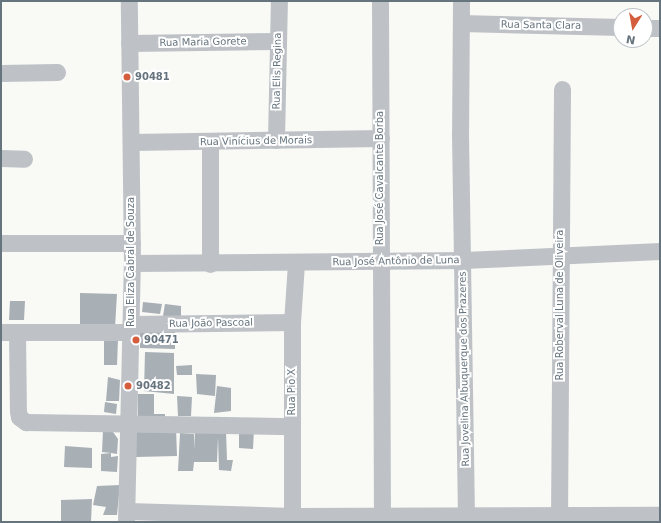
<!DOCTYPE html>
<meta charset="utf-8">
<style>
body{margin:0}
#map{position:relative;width:661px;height:523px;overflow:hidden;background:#f9f9f6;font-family:"DejaVu Sans",sans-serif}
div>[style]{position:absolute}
.building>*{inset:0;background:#a8afb5}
.minor>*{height:17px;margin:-8.5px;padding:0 8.5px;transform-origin:8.5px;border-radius:8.5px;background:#bec2c6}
.dots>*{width:11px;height:11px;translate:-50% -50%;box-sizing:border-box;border:2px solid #fff;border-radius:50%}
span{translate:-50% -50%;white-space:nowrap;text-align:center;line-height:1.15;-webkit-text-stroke:4px #fff;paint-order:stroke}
.street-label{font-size:10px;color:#66747e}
.poi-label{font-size:10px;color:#66747e;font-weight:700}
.left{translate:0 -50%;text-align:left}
.frame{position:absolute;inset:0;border:2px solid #66747e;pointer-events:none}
.north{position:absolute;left:613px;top:8px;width:40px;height:40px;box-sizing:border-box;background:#fff;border:1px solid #c2c7cb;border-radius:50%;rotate:191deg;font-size:11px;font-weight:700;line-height:16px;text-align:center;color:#66747e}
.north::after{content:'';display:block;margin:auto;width:14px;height:18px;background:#d35d3c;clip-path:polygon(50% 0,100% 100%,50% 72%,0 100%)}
</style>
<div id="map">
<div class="building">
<i style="clip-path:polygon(80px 293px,117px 294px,115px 327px,80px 327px)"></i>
<i style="clip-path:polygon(10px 301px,25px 301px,24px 320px,9px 320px)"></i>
<i style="clip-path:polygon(143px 302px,162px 304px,160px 314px,142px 312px)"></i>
<i style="clip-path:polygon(165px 304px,181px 306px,181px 317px,163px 316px)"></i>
<i style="clip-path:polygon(140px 331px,175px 331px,175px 349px,140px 348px)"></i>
<i style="clip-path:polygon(104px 339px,118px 339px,117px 365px,104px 365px)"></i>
<i style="clip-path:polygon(145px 352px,174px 353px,174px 394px,144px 391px)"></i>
<i style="clip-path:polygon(192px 365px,192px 375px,177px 375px,176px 366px)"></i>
<i style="clip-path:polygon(196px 374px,216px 375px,215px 396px,197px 394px)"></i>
<i style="clip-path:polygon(108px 377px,120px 380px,119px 401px,106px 401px)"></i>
<i style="clip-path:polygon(217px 386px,231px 388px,231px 411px,214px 413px)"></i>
<i style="clip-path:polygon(138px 394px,154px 394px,154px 414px,165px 414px,165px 418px,138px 419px)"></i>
<i style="clip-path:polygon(177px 396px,192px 397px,191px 416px,178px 416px)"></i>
<i style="clip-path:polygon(105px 402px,117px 404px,116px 414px,104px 412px)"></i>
<i style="clip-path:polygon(176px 428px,177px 456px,136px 457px,135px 430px)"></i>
<i style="clip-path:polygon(239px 429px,254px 429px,253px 449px,239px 448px)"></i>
<i style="clip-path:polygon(103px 430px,113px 432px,118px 439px,117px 454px,111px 453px,111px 457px,118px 456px,117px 472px,101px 471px,101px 454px,111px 453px,102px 452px)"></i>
<i style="clip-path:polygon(226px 431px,227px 460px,233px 460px,231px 471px,219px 470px,218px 437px,217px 462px,194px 462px,193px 471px,178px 471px,180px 433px,194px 434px,194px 450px,195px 432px)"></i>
<i style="clip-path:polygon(65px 446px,92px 448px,92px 468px,64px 467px)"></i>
<i style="clip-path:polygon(120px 485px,117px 515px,103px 515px,106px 507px,93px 505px,97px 486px)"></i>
<i style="clip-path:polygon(92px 499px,91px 522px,61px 522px,61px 500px)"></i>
</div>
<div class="minor">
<i style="left:380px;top:1px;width:521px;rotate:89.78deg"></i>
<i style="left:461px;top:1px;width:133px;rotate:90.4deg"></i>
<i style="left:460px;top:134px;width:388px;rotate:89.1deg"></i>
<i style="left:461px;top:23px;width:160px;rotate:1.4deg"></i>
<i style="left:645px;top:28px;width:15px"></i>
<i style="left:129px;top:43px;width:148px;rotate:-0.8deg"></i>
<i style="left:1px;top:73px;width:56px;rotate:-1deg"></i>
<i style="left:276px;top:140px;width:139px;rotate:-88.8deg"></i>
<i style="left:131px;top:142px;width:250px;rotate:-0.9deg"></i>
<i style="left:1px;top:158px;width:23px;rotate:2deg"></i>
<i style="left:1px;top:243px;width:131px"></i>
<i style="left:132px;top:263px;width:331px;rotate:-0.5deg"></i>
<i style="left:463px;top:260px;width:197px;rotate:-2.6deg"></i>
<i style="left:210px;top:264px;width:122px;rotate:-90deg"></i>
<i style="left:131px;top:324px;width:161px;rotate:-0.7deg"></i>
<i style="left:1px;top:332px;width:130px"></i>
<i style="left:17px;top:332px;width:79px;rotate:89.3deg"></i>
<i style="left:18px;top:411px;width:6px;rotate:81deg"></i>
<i style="left:19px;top:417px;width:9px;rotate:36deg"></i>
<i style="left:26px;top:422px;width:266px;rotate:0.9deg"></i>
<i style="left:127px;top:511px;width:165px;rotate:1.7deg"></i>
<i style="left:292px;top:516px;width:368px;rotate:-0.2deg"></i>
<i style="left:126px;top:522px;width:259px;rotate:-88.7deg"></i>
<i style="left:132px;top:263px;width:262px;rotate:-90.7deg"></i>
<i style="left:292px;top:522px;width:200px;rotate:-90deg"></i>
<i style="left:292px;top:322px;width:59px;rotate:-86.1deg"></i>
<i style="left:559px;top:522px;width:433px;rotate:-89.6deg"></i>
</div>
<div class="dots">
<i style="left:127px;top:77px;background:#d35d3c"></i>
<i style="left:136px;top:340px;background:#d35d3c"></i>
<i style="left:128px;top:386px;background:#d35d3c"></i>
</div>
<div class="street-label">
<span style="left:541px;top:25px;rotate:1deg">Rua Santa Clara</span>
<span style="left:203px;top:42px;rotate:-1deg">Rua Maria Gorete</span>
<span style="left:277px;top:71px;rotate:-89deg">Rua Elis Regina</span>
<span style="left:256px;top:141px;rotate:-1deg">Rua Vinícius de Morais</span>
<span style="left:380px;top:178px;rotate:-90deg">Rua José Cavalcante Borba</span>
<span style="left:396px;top:261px;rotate:-1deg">Rua José Antônio de Luna</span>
<span style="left:131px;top:262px;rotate:-90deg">Rua Eliza Cabral de Souza</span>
<span style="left:560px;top:305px;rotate:-90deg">Rua Roberval Luna de Oliveira</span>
<span style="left:211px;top:323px;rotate:-1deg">Rua João Pascoal</span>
<span style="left:464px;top:369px;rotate:-91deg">Rua Jovelina Albuquerque dos Prazeres</span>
<span style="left:292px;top:392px;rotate:-90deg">Rua Pio X</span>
</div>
<div class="poi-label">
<span class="left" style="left:135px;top:77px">90481</span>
<span class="left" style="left:144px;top:340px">90471</span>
<span class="left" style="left:136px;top:386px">90482</span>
</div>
<div class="frame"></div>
<div class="north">N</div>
</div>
